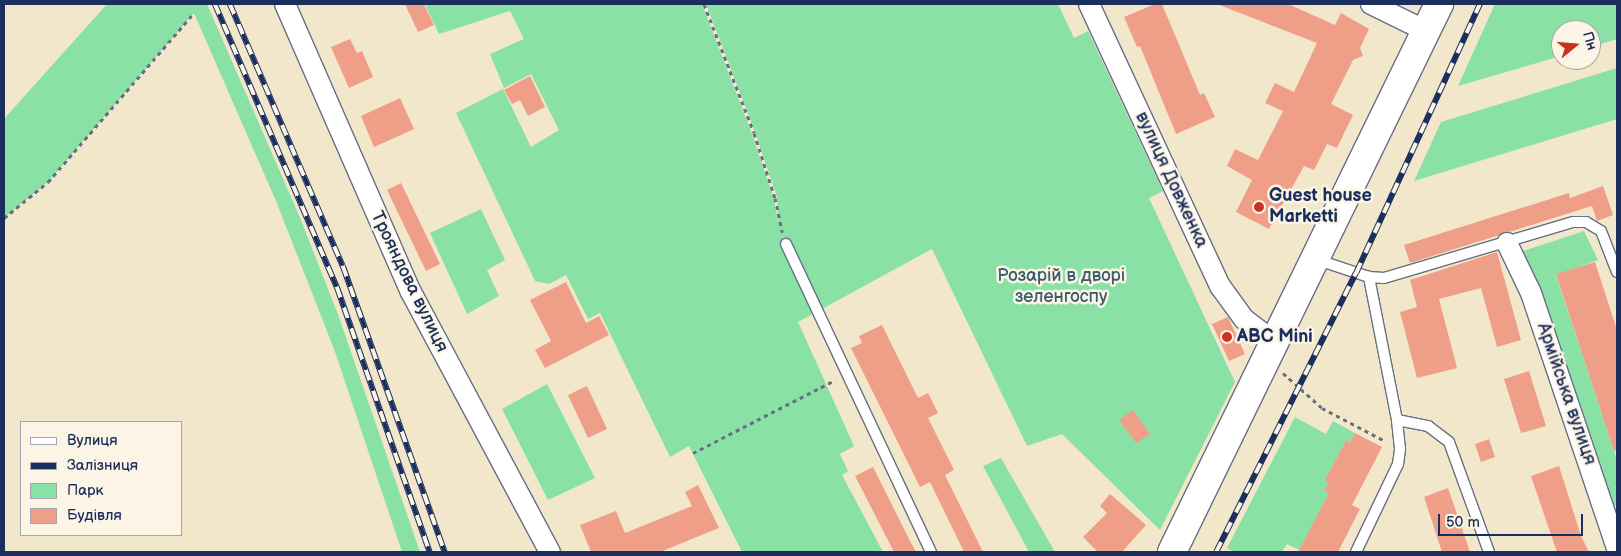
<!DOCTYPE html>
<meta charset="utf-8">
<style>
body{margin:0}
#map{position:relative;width:1621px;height:556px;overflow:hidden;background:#f2e7cb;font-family:"Balsamiq Sans",sans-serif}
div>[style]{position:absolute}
.green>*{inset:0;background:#89e1a6}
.building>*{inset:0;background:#ef9f88}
.path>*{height:3px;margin-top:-1.5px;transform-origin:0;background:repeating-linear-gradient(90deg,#666f84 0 4px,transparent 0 8px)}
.roads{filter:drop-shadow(1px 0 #666f84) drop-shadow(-1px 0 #666f84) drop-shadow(0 1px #666f84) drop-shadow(0 -1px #666f84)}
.lane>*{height:10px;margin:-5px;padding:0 5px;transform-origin:5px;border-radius:5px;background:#fff}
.street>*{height:20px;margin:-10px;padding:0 10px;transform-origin:10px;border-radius:10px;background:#fff}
.secondary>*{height:28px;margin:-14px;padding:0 14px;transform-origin:14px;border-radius:14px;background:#fff}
.rail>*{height:5.5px;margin-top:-2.75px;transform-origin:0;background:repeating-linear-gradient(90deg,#fcf5e5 0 11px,#1b2f5e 0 22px);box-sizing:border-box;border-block:1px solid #1b2f5e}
.dots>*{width:14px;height:14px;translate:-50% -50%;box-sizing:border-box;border:2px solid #fcf5e5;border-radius:50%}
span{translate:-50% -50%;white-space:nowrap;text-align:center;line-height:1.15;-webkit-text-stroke:5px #fcf5e5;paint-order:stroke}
.street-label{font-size:18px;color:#1b2f5e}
.poi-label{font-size:18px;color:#1b2f5e;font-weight:700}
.left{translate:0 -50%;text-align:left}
.park-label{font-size:18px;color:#365c70}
.frame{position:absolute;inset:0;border:5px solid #1b2f5e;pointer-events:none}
.legend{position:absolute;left:20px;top:421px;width:162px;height:115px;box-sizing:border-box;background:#fcf5e5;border:1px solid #a2a6af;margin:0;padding:6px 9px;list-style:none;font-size:15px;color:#1b2f5e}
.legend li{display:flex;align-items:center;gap:10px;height:25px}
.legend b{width:25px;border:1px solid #a2a6af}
.north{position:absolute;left:1551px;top:20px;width:50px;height:50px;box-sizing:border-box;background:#fcf5e5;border:1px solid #a2a6af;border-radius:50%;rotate:73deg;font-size:14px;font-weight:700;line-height:20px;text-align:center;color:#1b2f5e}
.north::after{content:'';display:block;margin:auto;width:18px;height:22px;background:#c8321e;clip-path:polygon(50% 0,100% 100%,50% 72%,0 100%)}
.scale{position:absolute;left:1438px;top:514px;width:145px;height:22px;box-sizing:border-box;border:2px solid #1b2f5e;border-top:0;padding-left:6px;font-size:15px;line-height:18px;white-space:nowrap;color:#1b2f5e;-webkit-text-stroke:4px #fcf5e5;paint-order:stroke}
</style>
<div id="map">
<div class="green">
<i style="clip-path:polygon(107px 4px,207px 4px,301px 220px,339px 317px,420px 552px,402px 552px,334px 349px,276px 201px,194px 13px,48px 182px,4px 218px,4px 119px)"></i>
<i style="clip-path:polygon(425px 4px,702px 4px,752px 134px,774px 199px,778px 222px,777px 197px,755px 132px,706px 4px,1058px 4px,1074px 38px,1088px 31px,1163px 191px,1149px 198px,1235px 382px,1160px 530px,1062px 434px,1027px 446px,932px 249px,798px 322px,854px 446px,840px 454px,848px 471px,842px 475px,883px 552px,742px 552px,689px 446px,670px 457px,600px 313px,588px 319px,566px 275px,549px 284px,535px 281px,456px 113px,503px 89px,531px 147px,559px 130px,531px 74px,504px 88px,490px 54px,524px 39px,510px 11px,439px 34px)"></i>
<i style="clip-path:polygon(1495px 4px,1617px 4px,1617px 39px,1591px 47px,1591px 30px,1561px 30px,1561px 56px,1458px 86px)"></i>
<i style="clip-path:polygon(1617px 68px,1617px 119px,1414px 181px,1441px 122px)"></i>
<i style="clip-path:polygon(481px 209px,505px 260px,487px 270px,499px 296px,467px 314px,430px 233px)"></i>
<i style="clip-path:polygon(1584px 231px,1598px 260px,1556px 275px,1617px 460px,1617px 507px,1612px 503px,1537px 281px,1523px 251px)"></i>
<i style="clip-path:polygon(547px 384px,595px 478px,548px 500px,502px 409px)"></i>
<i style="clip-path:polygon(1295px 417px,1326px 434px,1333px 421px,1355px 433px,1350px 442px,1346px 440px,1325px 480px,1329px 482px,1324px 490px,1333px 495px,1303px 552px,1287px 544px,1282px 552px,1234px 552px,1227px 548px)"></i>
<i style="clip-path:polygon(1001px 458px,1055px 552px,1029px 552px,983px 466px)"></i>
</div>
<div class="building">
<i style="clip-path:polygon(405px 4px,424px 4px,434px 25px,418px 32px)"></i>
<i style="clip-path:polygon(1155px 4px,1162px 4px,1200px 95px,1204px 93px,1215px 117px,1176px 134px,1140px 46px,1137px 47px,1124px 17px)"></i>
<i style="clip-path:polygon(1217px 4px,1288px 4px,1335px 25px,1341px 13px,1369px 29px,1360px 48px,1363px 56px,1353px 60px,1331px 104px,1353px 115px,1337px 148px,1327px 144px,1314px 170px,1304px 166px,1269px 229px,1236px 212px,1252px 180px,1227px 166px,1235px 149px,1258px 160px,1283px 111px,1265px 103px,1275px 83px,1294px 92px,1317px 43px)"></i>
<i style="clip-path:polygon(350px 39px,357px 53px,362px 51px,373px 77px,349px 88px,331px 47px)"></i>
<i style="clip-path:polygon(530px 76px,545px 107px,528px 116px,520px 100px,512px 104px,504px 90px)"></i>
<i style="clip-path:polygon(400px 98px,414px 129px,374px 147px,361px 116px)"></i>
<i style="clip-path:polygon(401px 183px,440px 264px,426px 271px,387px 190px)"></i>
<i style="clip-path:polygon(1603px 186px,1613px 215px,1597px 221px,1592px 206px,1410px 263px,1404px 245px,1569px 193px,1570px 198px)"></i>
<i style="clip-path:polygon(1497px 252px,1521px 340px,1497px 347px,1481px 288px,1439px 299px,1457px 368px,1417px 378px,1400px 312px,1417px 307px,1410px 280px)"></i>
<i style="clip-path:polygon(1595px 262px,1617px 330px,1617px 450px,1614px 451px,1556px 274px)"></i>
<i style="clip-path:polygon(566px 282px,586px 323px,599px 316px,609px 335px,545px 368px,535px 350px,551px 341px,530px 300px)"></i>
<i style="clip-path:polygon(1228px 317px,1245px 354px,1229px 361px,1212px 324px)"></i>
<i style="clip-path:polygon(882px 325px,918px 398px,928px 393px,938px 413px,928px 418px,954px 470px,945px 475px,983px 552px,964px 552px,930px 482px,920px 487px,851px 348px,862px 343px,859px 336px)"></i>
<i style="clip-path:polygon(1529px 371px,1546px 426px,1521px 433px,1504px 379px)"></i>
<i style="clip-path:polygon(587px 386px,607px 429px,588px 438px,568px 395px)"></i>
<i style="clip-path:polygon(1133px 410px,1150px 434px,1136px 443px,1119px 420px)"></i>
<i style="clip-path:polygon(1355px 433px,1382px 447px,1352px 505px,1360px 509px,1338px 552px,1298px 552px,1329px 493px,1324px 490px,1329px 482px,1325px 480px,1346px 440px,1350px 442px)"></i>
<i style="clip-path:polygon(1489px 439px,1495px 457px,1481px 462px,1475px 444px)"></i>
<i style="clip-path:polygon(1559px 466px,1581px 536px,1589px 552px,1557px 552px,1548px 526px,1531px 476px)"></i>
<i style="clip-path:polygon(873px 467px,909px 539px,916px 552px,894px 552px,855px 476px)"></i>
<i style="clip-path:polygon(698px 485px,719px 528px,660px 552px,591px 552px,580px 525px,616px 511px,625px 533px,692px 506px,685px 492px)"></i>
<i style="clip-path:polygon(1448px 488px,1470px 552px,1442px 552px,1424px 497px)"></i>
<i style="clip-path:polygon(1110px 494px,1146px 525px,1122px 552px,1098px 552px,1083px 537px,1107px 513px,1100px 506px)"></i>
</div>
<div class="path">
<i style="left:704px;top:4px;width:138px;rotate:68.8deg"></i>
<i style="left:754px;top:133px;width:68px;rotate:72.1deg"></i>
<i style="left:775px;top:198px;width:35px;rotate:78deg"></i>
<i style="left:4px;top:218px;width:57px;rotate:-39.3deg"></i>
<i style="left:48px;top:182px;width:223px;rotate:-49.2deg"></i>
<i style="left:1283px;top:373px;width:52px;rotate:41.9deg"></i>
<i style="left:1322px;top:408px;width:71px;rotate:27.6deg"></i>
<i style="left:693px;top:453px;width:160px;rotate:-27.2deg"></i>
</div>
<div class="roads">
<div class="lane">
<i style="left:786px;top:244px;width:340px;rotate:64.8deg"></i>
<i style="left:1315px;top:259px;width:57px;rotate:18.4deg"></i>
<i style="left:1369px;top:277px;width:15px;rotate:4deg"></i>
<i style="left:1384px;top:278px;width:197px;rotate:-16.5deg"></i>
<i style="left:1573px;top:222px;width:13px"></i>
<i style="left:1586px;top:222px;width:17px;rotate:31deg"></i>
<i style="left:1601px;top:231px;width:44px;rotate:68.7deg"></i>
<i style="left:1397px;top:420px;width:32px;rotate:11deg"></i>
<i style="left:1428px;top:426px;width:26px;rotate:37deg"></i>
<i style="left:1449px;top:442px;width:117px;rotate:70deg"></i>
<i style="left:1356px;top:552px;width:98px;rotate:-64.5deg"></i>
<i style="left:1398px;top:464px;width:15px;rotate:-82deg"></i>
<i style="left:1400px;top:449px;width:29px;rotate:-96deg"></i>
<i style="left:1397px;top:420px;width:146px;rotate:-101.1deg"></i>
</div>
<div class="street">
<i style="left:285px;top:4px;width:314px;rotate:66.4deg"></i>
<i style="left:411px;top:292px;width:295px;rotate:61.9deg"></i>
<i style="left:1089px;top:4px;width:311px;rotate:65.1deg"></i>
<i style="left:1220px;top:286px;width:41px;rotate:54deg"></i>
<i style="left:1244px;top:319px;width:36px;rotate:37deg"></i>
<i style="left:1371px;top:4px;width:61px;rotate:26.1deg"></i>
<i style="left:1507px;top:243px;width:55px;rotate:64.4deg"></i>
<i style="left:1531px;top:293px;width:269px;rotate:71.4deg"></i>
</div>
<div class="secondary">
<i style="left:1172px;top:552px;width:610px;rotate:-64.02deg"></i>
</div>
</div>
<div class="rail">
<i style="left:215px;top:4px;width:308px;rotate:66.7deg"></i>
<i style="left:337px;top:287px;width:281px;rotate:70.7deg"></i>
<i style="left:230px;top:4px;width:285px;rotate:66.7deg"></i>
<i style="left:343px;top:266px;width:304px;rotate:70.4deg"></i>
<i style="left:1216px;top:552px;width:312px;rotate:-63.4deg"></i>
<i style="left:1356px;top:273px;width:296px;rotate:-65.3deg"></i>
</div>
<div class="dots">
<i style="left:1259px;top:207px;background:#c8321e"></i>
<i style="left:1227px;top:337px;background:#c8321e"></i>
</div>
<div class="street-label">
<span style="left:1171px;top:180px;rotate:65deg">вулиця Довженка</span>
<span style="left:409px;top:282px;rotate:64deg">Трояндова вулиця</span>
<span style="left:1566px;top:394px;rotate:71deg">Армійська вулиця</span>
</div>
<div class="poi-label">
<span class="left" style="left:1269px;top:207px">Guest house<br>Marketti</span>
<span class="left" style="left:1237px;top:337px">ABC Mini</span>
</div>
<div class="park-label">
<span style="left:1061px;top:287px">Розарій в дворі<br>зеленгоспу</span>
</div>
<div class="frame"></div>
<ul class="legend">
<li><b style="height:6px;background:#fff"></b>Вулиця</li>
<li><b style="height:6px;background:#1b2f5e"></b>Залізниця</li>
<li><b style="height:14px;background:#89e1a6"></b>Парк</li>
<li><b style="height:14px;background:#ef9f88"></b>Будівля</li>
</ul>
<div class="north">Пн</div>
<div class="scale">50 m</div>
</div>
